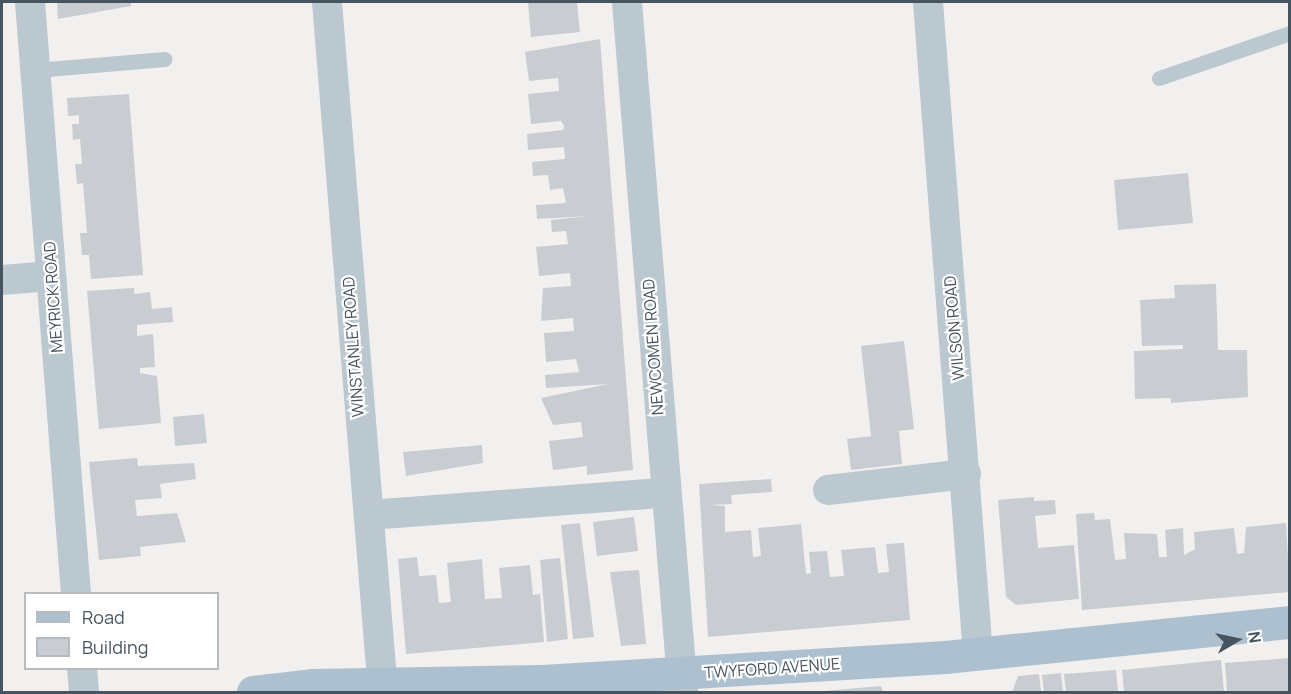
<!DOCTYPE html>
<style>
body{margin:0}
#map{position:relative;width:1291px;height:694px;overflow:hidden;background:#f2efef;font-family:Manrope,sans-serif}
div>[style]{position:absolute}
.building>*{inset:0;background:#c9cdd2}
.service>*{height:15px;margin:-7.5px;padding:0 7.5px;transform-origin:7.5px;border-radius:7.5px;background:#bcc8d0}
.minor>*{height:30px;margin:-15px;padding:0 15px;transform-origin:15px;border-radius:15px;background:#bcc8d0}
.primary>*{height:33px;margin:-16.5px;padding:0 16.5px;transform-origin:16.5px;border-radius:16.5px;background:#adc0d0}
span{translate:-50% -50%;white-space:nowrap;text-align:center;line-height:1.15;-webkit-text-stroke:4.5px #fff;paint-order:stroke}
.street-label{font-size:16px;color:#46545f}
.frame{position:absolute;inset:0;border:3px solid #46545f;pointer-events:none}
.legend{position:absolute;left:24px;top:592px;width:195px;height:78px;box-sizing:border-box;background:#fff;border:2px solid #b5bbbf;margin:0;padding:8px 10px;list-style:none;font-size:18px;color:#46545f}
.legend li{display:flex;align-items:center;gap:12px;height:30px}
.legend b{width:30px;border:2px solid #b5bbbf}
.north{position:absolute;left:1207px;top:610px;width:60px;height:60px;-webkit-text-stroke:4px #fff;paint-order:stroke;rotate:81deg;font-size:16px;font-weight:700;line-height:24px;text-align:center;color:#46545f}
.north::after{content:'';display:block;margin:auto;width:21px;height:27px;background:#46545f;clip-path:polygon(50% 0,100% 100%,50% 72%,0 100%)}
</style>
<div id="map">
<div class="building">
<i style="clip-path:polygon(57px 2px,131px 2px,131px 6px,58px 19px)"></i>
<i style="clip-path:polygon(528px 2px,577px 2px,580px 32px,531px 37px)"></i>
<i style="clip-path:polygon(600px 39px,633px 470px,587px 475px,587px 466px,553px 470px,549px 441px,583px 437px,581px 422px,553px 425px,541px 398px,608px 384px,546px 388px,545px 375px,579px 372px,576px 359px,546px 362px,544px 333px,574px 331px,573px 318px,541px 321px,543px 288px,571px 286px,570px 273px,539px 276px,536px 247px,568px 244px,566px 231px,552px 232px,551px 220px,589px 216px,537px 219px,536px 205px,566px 203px,563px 188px,550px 190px,548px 175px,533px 176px,532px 162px,565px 159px,564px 147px,528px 150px,527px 134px,563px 130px,564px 126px,561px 121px,531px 124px,528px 94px,559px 91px,558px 78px,529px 81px,525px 52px)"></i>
<i style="clip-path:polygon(129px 94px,143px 275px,91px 279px,89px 255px,82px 255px,80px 233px,87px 233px,83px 183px,77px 184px,75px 164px,82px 164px,80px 139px,73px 140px,72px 124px,79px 124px,79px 115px,68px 116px,67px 98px)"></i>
<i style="clip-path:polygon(1188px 173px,1193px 223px,1118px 230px,1114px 180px)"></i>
<i style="clip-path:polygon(1216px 284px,1218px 350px,1247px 350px,1248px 397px,1171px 403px,1171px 398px,1135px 399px,1134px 351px,1183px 349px,1183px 345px,1142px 346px,1140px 300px,1175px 298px,1174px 285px)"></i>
<i style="clip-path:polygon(134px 288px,134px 294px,150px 292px,152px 309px,172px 307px,173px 322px,137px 325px,137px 336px,153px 334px,155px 367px,140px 368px,140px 373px,157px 376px,161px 423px,99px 429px,87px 291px)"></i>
<i style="clip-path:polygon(904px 341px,914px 429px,899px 431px,902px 464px,851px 470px,847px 439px,871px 436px,861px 346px)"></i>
<i style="clip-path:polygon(204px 414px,207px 443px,175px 446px,173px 417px)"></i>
<i style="clip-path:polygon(482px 445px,483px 463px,406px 476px,403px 452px)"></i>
<i style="clip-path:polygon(137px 458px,138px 466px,194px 463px,196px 479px,160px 484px,162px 498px,135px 500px,137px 516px,177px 513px,186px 542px,140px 547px,141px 556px,99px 560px,89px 462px)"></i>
<i style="clip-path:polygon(771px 479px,772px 492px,731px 495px,732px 504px,710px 505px,725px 506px,725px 532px,751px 530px,753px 557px,761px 556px,758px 528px,801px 524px,806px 574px,811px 573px,809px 552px,827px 551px,830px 577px,844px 576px,841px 550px,875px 547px,878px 573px,889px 572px,886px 544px,904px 543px,910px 620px,708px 637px,699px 484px)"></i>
<i style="clip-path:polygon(1034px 497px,1034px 501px,1055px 500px,1056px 514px,1035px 516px,1038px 548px,1074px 545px,1079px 599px,1016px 605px,1006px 597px,998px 500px)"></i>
<i style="clip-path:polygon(1094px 513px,1095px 520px,1110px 519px,1115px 560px,1126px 559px,1124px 533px,1157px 534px,1159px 557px,1167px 557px,1165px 530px,1183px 528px,1184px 555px,1195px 549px,1194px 532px,1234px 528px,1237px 554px,1244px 553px,1246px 527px,1286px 523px,1290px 592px,1082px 610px,1076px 514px)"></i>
<i style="clip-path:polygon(634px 517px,638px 551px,597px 556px,593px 522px)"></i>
<i style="clip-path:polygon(580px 523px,594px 637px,573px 639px,561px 525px)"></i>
<i style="clip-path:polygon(417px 557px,419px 576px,436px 575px,439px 603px,451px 602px,447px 563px,482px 559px,485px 599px,502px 598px,499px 568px,530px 565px,533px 595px,540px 594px,544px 642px,406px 654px,398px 559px)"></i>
<i style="clip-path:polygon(560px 558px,568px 639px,547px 642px,540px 560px)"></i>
<i style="clip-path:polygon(639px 570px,646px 644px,621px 646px,610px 572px)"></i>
<i style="clip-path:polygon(1290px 658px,1290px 692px,1227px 692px,1225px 663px)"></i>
<i style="clip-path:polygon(1221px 660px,1224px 692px,1124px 692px,1122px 670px)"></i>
<i style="clip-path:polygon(1116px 670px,1118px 692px,1066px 692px,1064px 674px)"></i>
<i style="clip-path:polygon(1061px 673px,1063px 692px,1044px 692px,1042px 675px)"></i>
<i style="clip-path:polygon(1039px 674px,1041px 692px,1012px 692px,1018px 676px)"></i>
<i style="clip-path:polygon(881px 686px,883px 692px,824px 692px,824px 691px)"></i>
</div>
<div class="service">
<i style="left:36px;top:70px;width:129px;rotate:-4.9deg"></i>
<i style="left:1159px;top:78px;width:139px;rotate:-19deg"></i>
</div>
<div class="minor">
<i style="left:30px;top:2px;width:594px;rotate:85.56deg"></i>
<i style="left:327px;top:2px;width:667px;rotate:85.36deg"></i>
<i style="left:381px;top:667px;width:25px;rotate:97deg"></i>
<i style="left:627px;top:2px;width:692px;rotate:85.36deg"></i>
<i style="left:928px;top:2px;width:655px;rotate:85.62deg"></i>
<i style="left:2px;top:280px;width:49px;rotate:-4.7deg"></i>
<i style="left:828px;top:490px;width:139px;rotate:-6.6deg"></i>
<i style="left:369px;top:515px;width:296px;rotate:-4.3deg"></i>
<i style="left:82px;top:668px;width:24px;rotate:85deg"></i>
</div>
<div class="primary">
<i style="left:253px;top:692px;width:59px;rotate:-6.8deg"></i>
<i style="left:312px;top:685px;width:230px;rotate:-1deg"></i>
<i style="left:542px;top:681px;width:404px;rotate:-3.4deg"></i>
<i style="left:945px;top:657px;width:347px;rotate:-5.8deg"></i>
</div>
<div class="street-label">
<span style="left:53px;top:297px;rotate:-94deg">MEYRICK ROAD</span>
<span style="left:954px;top:328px;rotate:-95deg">WILSON ROAD</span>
<span style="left:353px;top:347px;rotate:-94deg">WINSTANLEY ROAD</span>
<span style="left:653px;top:347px;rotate:-94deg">NEWCOMEN ROAD</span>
<span style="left:772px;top:668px;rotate:-4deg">TWYFORD AVENUE</span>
</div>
<div class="frame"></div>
<ul class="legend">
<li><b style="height:8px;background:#adc0d0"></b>Road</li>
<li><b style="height:16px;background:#c9cdd2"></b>Building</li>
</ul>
<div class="north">N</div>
</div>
